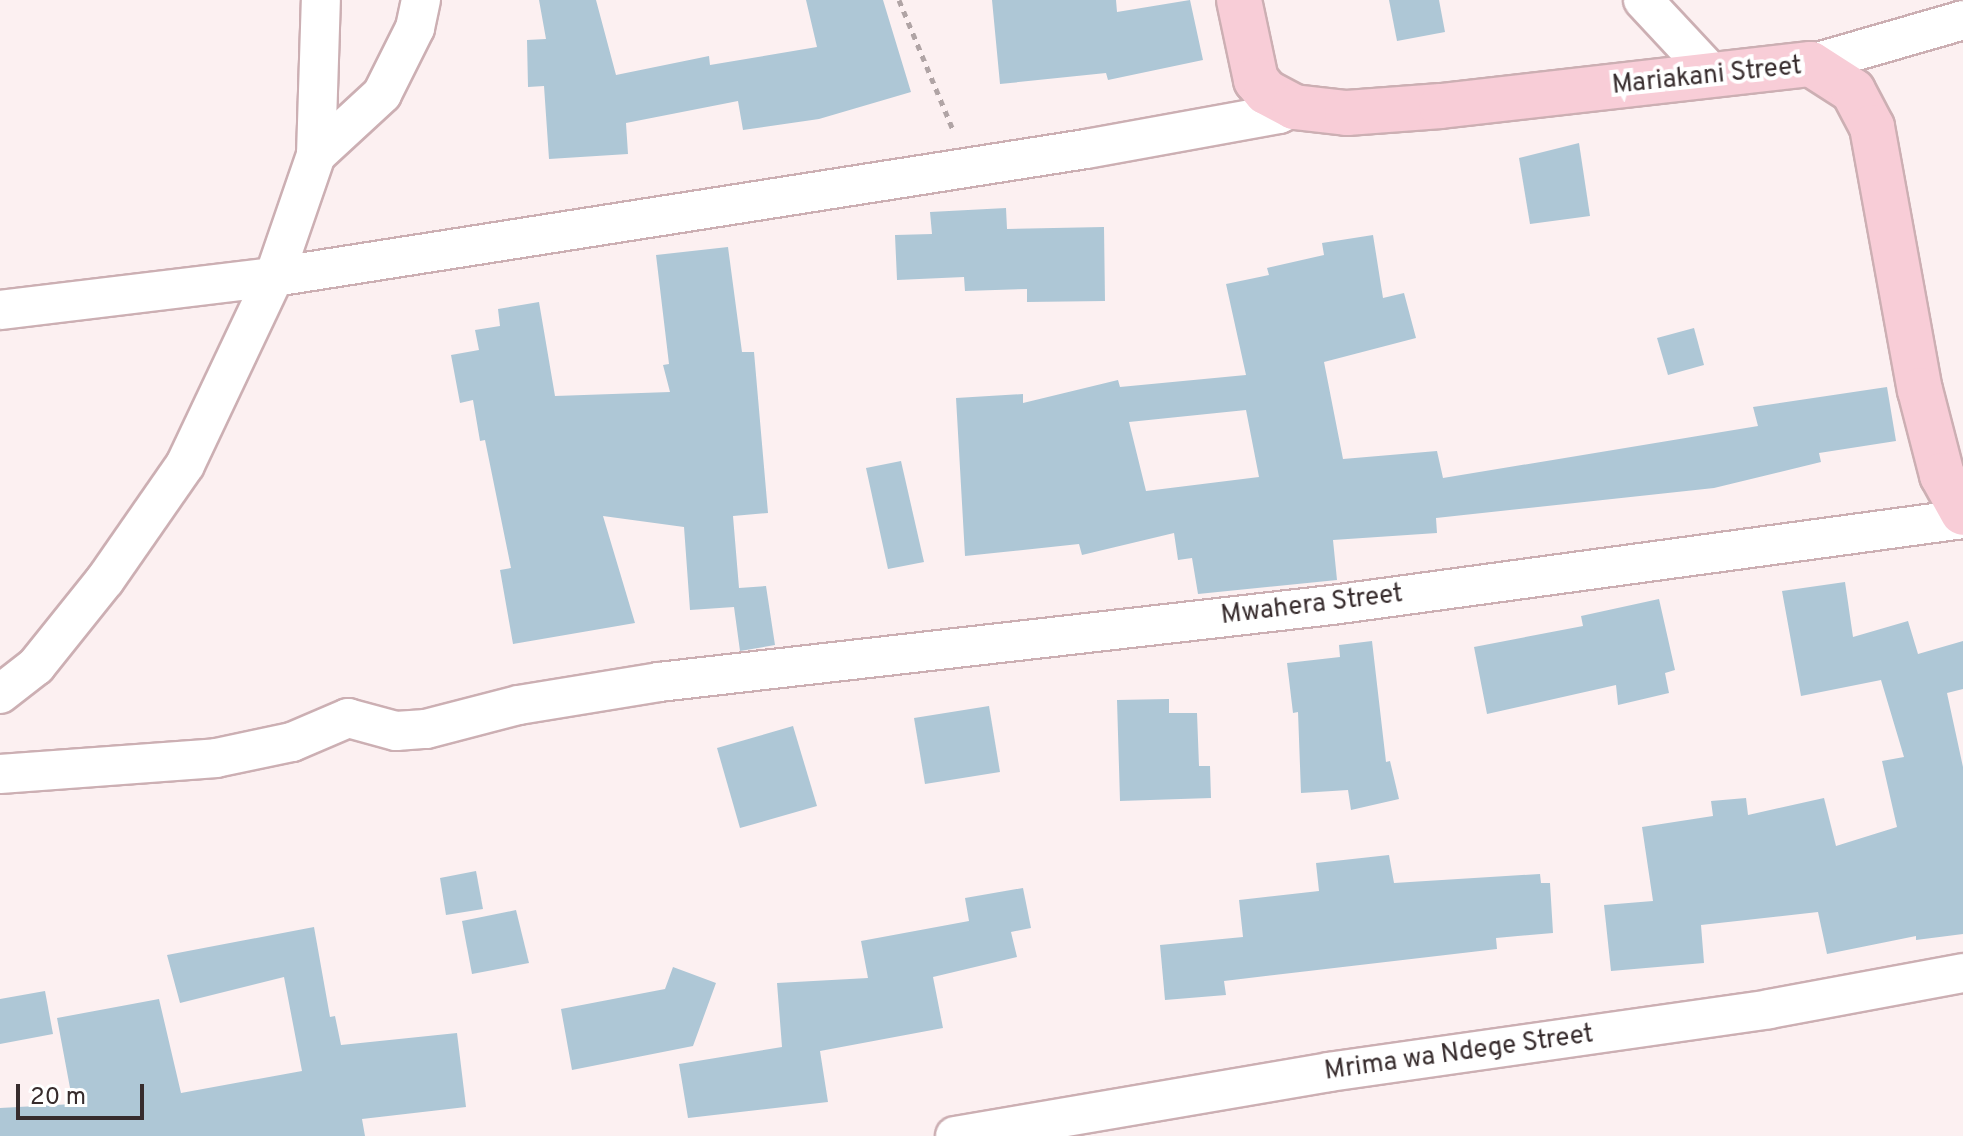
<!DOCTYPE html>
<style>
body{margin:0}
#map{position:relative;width:1963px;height:1136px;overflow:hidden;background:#fcf0f1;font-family:Overpass,sans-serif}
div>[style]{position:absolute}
.building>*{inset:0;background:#aec7d6}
.path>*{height:5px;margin-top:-2.5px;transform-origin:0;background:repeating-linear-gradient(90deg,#b0a4a5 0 6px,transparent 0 12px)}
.roads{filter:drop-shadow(2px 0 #ccafb3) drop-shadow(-2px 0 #ccafb3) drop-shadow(0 2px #ccafb3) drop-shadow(0 -2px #ccafb3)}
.street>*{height:38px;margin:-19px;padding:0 19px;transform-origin:19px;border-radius:19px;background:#fff}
.secondary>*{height:44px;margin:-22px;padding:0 22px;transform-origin:22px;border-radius:22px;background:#f8cdd7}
span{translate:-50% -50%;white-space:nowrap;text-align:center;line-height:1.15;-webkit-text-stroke:8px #fff;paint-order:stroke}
.street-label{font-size:26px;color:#372c2d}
.scale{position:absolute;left:16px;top:1084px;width:128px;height:36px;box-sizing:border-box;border:4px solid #372c2d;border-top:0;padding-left:10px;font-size:24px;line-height:28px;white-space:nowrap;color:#372c2d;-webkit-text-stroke:6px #fff;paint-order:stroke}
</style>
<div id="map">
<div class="building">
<i style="clip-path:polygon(539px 0,596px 0,616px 75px,709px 56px,710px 65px,817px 47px,806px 0,883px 0,911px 92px,819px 119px,743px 130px,738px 101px,626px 123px,628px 154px,549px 159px,544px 86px,528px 87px,527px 40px,546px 39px)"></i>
<i style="clip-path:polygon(992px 0,1116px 0,1117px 12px,1190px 0,1203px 60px,1108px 80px,1106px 73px,1000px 84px)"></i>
<i style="clip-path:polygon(1389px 0,1439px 0,1445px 32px,1397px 41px)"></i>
<i style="clip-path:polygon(1579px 143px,1590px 216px,1530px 224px,1519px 158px)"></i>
<i style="clip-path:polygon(1006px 208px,1007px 229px,1104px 227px,1105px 301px,1027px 302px,1027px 289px,965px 291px,964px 277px,897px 280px,895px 235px,932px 234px,930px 212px)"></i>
<i style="clip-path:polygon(evenodd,1373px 235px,1383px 298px,1404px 293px,1416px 338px,1324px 362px,1343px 459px,1437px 451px,1443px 478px,1758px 426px,1753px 407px,1887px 387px,1896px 441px,1819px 453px,1821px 462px,1714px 488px,1436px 518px,1437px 533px,1333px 540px,1337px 580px,1198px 594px,1192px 558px,1178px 560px,1174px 533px,1082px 555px,1079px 544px,965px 556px,956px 398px,1023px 394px,1023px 403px,1118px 380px,1120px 387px,1246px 375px,1226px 284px,1269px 275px,1267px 268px,1324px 255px,1322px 243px,1373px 235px,1246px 410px,1259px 477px,1146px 491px,1129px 422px,1246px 410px)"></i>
<i style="clip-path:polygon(728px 247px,742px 352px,754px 352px,768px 513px,733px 516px,739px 588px,766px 586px,775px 645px,740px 651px,734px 607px,690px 610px,684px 527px,603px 516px,635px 623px,513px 644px,500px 570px,511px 568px,485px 440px,480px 441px,473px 400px,460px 403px,451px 355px,479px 350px,475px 330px,500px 326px,498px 309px,539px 302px,555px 396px,670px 392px,663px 365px,669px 364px,656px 255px)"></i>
<i style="clip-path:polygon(1694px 328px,1704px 365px,1668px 375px,1657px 338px)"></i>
<i style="clip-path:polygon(901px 461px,924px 562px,888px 569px,866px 468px)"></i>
<i style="clip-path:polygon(1845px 582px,1853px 637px,1908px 621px,1918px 654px,1963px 641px,1963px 689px,1947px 693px,1963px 767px,1963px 934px,1916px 940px,1916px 936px,1827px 954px,1818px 912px,1701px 925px,1704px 963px,1611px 971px,1604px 905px,1653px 901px,1642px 827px,1713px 816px,1711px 801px,1746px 798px,1748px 815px,1824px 798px,1836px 846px,1897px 827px,1882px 761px,1904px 757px,1881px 680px,1801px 696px,1782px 591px)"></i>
<i style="clip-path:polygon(1659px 599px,1675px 670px,1665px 673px,1669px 693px,1618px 705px,1616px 685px,1487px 714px,1474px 647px,1583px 626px,1581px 616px)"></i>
<i style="clip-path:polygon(1372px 641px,1386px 762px,1390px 761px,1399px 799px,1351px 810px,1348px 790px,1301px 793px,1298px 712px,1293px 713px,1287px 663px,1340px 657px,1339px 645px)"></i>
<i style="clip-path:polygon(1169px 699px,1169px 713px,1197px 713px,1199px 766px,1210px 766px,1211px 798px,1120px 801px,1117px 700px)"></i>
<i style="clip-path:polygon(989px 706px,1000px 772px,925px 784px,914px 718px)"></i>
<i style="clip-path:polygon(793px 726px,817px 806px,740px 828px,717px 748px)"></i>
<i style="clip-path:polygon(1389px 855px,1394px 883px,1540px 874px,1541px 883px,1550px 883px,1553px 933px,1496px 938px,1497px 949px,1224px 981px,1226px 995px,1165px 1000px,1160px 945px,1243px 937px,1239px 900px,1319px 891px,1316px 863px)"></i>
<i style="clip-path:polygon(476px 871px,483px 909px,446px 915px,440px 878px)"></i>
<i style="clip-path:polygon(1023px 888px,1031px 928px,1011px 932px,1017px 957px,933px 977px,943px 1028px,820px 1051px,828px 1102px,688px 1118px,679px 1064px,782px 1047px,777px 983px,868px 978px,861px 941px,969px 921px,965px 898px)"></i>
<i style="clip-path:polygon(516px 910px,529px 963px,472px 974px,462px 921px)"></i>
<i style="clip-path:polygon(314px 927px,330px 1017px,335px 1016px,341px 1045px,457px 1033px,466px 1107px,362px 1119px,365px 1136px,0 1136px,0 1108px,73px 1104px,57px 1018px,159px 999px,181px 1093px,302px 1071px,284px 977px,180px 1003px,167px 955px)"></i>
<i style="clip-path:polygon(673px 967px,716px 983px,693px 1046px,572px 1070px,561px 1009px,665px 989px)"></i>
<i style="clip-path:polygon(45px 991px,53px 1034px,0 1044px,0 999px)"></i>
</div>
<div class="path">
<i style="left:899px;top:0;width:141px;rotate:67.4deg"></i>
</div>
<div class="roads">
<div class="street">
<i style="left:1643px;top:0;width:101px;rotate:47deg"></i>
<i style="left:1811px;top:64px;width:158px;rotate:-16.1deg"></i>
<i style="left:316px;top:155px;width:90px;rotate:-42.7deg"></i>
<i style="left:382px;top:94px;width:74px;rotate:-63.4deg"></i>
<i style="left:415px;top:28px;width:29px;rotate:-78deg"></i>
<i style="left:0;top:310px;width:276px;rotate:-6.9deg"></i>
<i style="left:274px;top:277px;width:822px;rotate:-8.96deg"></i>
<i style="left:1086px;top:149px;width:196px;rotate:-10.3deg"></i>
<i style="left:1279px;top:114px;width:17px;rotate:-25deg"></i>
<i style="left:0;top:694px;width:46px;rotate:-37.9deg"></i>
<i style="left:36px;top:666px;width:110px;rotate:-51.3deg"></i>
<i style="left:105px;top:580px;width:140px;rotate:-55.2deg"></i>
<i style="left:185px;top:465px;width:208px;rotate:-64.7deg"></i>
<i style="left:274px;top:277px;width:129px;rotate:-71deg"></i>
<i style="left:316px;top:155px;width:155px;rotate:-88.2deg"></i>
<i style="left:0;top:774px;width:217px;rotate:-4.2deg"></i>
<i style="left:216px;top:758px;width:78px;rotate:-11.9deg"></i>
<i style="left:292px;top:742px;width:61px;rotate:-23.2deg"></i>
<i style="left:348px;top:718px;width:50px;rotate:15.2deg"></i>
<i style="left:396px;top:731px;width:30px;rotate:-4deg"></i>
<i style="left:426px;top:729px;width:96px;rotate:-14.5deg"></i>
<i style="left:519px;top:705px;width:142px;rotate:-9.3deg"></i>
<i style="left:659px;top:682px;width:677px;rotate:-6.53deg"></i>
<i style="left:1332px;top:605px;width:637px;rotate:-7.76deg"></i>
<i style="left:955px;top:1136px;width:379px;rotate:-9.7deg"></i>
<i style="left:1329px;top:1072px;width:444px;rotate:-8.1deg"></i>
<i style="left:1769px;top:1009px;width:197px;rotate:-10.5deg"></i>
</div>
<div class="secondary">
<i style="left:1239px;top:0;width:82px;rotate:78deg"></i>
<i style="left:1256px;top:80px;width:16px;rotate:50deg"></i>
<i style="left:1266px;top:92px;width:32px;rotate:28deg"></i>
<i style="left:1294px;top:107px;width:53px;rotate:6.5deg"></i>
<i style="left:1347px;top:113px;width:94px;rotate:-4.3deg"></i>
<i style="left:1441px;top:106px;width:372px;rotate:-6.5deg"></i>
<i style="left:1811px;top:64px;width:50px;rotate:32.7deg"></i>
<i style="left:1853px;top:91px;width:41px;rotate:62.2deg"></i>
<i style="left:1872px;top:127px;width:267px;rotate:79.7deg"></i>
<i style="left:1920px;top:390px;width:88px;rotate:75.5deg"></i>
<i style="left:1942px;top:475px;width:43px;rotate:61.1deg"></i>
</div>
</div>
<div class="street-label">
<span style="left:1707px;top:77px;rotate:-6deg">Mariakani Street</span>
<span style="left:1312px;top:606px;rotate:-7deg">Mwahera Street</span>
<span style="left:1459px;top:1054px;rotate:-8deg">Mrima wa Ndege Street</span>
</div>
<div class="scale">20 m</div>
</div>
